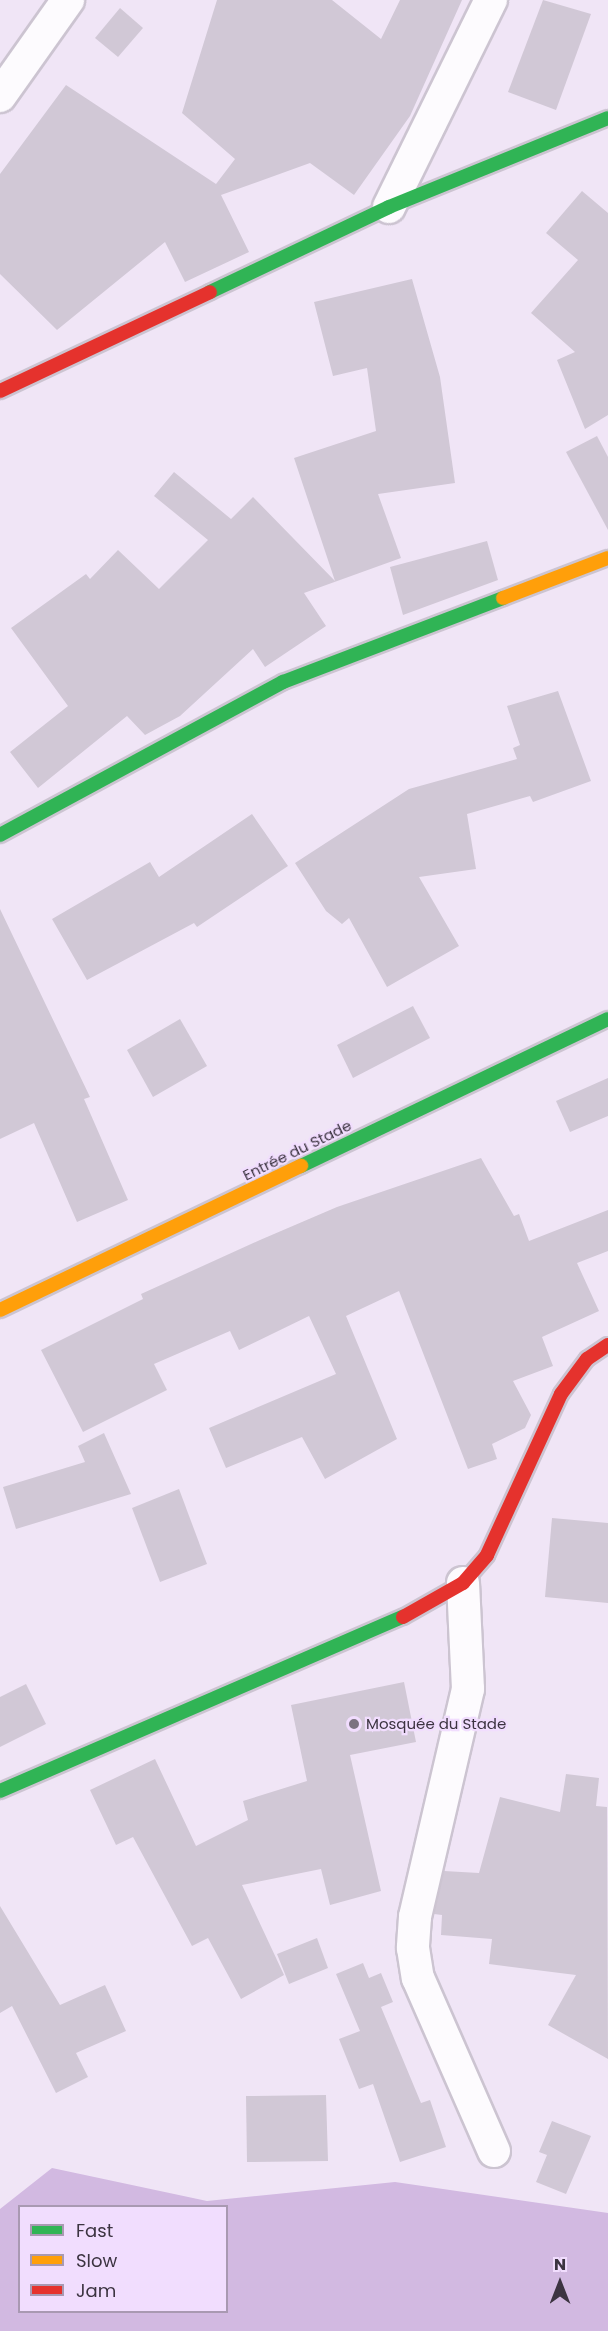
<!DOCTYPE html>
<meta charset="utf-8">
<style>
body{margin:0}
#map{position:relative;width:608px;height:2331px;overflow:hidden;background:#f0e5f6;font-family:Poppins,sans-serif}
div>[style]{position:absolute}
.forest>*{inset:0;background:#d2b9e1}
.building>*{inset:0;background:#d1c8d6}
.roads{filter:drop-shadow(2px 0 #ccc4d1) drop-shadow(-2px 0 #ccc4d1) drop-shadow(0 2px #ccc4d1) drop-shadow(0 -2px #ccc4d1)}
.street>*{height:32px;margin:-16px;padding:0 16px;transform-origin:16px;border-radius:16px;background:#fdfbfe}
.fast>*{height:14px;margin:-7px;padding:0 7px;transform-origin:7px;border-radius:7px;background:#30b455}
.slow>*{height:14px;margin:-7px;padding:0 7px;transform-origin:7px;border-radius:7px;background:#ff9f0a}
.jam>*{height:14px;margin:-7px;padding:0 7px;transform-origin:7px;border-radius:7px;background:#e5322d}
.dots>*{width:16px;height:16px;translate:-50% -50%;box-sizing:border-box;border:3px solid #f1ddfe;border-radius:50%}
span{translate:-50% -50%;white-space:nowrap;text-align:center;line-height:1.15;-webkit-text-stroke:4.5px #f1ddfe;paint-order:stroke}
.street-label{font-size:15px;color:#3c3441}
.poi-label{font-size:15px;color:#3c3441}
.left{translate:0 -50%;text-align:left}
.legend{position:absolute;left:18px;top:2205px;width:210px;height:108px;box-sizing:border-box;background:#f1ddfe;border:2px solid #a999b2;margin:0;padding:8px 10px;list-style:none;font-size:18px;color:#3c3441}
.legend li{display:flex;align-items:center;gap:12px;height:30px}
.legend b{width:30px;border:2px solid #a999b2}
.north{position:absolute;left:530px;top:2253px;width:60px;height:60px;-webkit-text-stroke:4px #f1ddfe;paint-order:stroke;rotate:0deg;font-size:16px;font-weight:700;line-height:24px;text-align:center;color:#3c3441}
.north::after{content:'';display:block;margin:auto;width:21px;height:27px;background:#3c3441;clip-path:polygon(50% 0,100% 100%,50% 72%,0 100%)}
</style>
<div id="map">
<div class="forest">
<i style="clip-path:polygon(evenodd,52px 2168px,207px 2201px,395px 2182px,608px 2213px,608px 2331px,0 2331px,0 2209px,52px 2168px,20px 2206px,226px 2206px,226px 2312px,20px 2312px,20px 2206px)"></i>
</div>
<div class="building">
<i style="clip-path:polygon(217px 0,332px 0,381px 39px,400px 0,462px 0,410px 116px,354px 195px,310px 163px,221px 195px,249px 252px,185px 282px,165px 242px,57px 330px,0 274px,0 174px,66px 85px,216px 184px,235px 159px,182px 113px)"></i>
<i style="clip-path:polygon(543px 0,591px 14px,556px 110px,508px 92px)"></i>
<i style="clip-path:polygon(120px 8px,143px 28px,118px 57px,95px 38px)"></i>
<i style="clip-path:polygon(582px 191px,608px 213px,608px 415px,585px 429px,557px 360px,575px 352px,531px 313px,578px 260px,546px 233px)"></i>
<i style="clip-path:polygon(412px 279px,440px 377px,455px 483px,378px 494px,401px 558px,304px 593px,326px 626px,265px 667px,253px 649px,180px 716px,145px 735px,127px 716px,38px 788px,10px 752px,68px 706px,11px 628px,86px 574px,90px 579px,118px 550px,159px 589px,208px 540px,154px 496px,174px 472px,231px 519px,253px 497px,335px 581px,294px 458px,376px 431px,367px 368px,333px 376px,314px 302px)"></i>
<i style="clip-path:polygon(597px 436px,608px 457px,608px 530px,566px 452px)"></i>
<i style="clip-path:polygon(487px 541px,498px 580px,403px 615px,390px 567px)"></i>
<i style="clip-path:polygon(558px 691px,591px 781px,533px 802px,530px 796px,467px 814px,476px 869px,419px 877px,459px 946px,387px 987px,349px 918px,342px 924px,326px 911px,295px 863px,409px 789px,517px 759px,513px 748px,520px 745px,507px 706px)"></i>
<i style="clip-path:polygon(252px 814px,288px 866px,197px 927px,194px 923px,87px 980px,52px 919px,150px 862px,159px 877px)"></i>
<i style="clip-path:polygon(0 909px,90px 1097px,84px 1099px,128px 1200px,77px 1222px,34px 1123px,0 1139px)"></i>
<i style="clip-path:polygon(413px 1006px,430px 1038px,353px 1078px,337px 1045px)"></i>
<i style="clip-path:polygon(180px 1019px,207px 1066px,153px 1097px,127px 1050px)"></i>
<i style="clip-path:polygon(608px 1078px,608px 1116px,570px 1132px,556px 1101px)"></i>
<i style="clip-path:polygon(481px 1158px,514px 1216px,519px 1214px,529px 1241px,608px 1210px,608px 1251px,577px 1263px,599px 1311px,542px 1337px,553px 1366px,513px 1381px,531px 1415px,525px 1428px,492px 1444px,497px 1459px,468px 1469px,399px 1291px,346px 1316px,397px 1439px,325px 1479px,302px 1437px,226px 1468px,209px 1428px,336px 1374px,309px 1316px,239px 1350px,230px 1331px,154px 1364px,167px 1390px,83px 1432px,41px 1350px,143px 1299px,141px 1294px,260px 1240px,337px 1207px)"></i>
<i style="clip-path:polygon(104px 1433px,131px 1494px,16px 1529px,3px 1487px,85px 1462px,78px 1446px)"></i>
<i style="clip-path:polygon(179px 1489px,207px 1564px,160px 1582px,132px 1508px)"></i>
<i style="clip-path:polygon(552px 1518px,608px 1523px,608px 1603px,545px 1597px)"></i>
<i style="clip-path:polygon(404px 1682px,416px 1742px,350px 1755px,381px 1891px,330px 1905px,321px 1869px,242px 1885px,284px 1975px,241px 1999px,208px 1938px,192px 1946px,133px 1837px,116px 1845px,90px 1790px,155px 1759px,196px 1846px,248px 1820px,243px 1801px,307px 1781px,291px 1705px)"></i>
<i style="clip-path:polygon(26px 1684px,46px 1724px,0 1747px,0 1697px)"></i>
<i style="clip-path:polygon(566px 1774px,599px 1778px,596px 1806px,607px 1807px,608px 2059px,548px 2025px,576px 1975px,489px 1964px,492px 1939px,441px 1935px,442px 1915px,434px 1914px,444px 1871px,479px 1873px,500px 1797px,560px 1812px)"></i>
<i style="clip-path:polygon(0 1906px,60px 2005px,105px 1985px,126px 2031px,76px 2053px,88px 2077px,56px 2093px,12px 2006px,0 2013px)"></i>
<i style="clip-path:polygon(317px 1938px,328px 1968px,289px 1984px,277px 1954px)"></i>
<i style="clip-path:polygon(363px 1963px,369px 1978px,381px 1973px,393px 2002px,381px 2007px,421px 2103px,430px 2100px,446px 2147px,400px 2162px,373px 2084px,359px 2089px,339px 2039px,360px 2031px,336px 1974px)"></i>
<i style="clip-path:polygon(326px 2095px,328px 2161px,247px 2162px,246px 2096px)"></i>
<i style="clip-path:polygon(552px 2121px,591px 2136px,566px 2194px,536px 2182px,547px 2155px,539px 2152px)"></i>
</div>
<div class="roads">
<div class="street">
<i style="left:0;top:96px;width:118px;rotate:-54.7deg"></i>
<i style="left:389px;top:207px;width:231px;rotate:-63.8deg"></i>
<i style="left:463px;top:1583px;width:106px;rotate:87.3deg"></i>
<i style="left:468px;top:1689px;width:234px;rotate:103.1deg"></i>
<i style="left:415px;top:1917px;width:31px;rotate:94deg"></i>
<i style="left:413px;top:1948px;width:30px;rotate:81deg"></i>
<i style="left:418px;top:1978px;width:189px;rotate:66.3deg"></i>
</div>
<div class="fast">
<i style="left:210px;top:292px;width:198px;rotate:-25.4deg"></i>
<i style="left:389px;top:207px;width:236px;rotate:-22.1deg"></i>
<i style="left:0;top:835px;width:322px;rotate:-28.4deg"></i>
<i style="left:283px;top:682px;width:235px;rotate:-20.9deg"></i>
<i style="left:301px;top:1166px;width:340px;rotate:-25.6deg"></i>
<i style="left:0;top:1791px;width:439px;rotate:-23.4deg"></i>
</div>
<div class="slow">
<i style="left:503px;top:598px;width:112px;rotate:-20.9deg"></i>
<i style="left:0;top:1310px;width:334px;rotate:-25.6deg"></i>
</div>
<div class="jam">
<i style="left:0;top:391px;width:232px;rotate:-25.2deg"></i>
<i style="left:403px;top:1617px;width:69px;rotate:-29.5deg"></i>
<i style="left:463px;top:1583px;width:37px;rotate:-49deg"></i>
<i style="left:487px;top:1555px;width:177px;rotate:-65.3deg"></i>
<i style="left:561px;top:1394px;width:44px;rotate:-53.4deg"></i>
<i style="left:587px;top:1359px;width:25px;rotate:-34deg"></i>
</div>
</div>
<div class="dots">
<i style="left:354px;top:1724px;background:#7b7280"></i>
</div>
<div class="street-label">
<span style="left:297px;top:1150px;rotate:-26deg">Entrée du Stade</span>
</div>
<div class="poi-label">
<span class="left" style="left:366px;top:1724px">Mosquée du Stade</span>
</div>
<ul class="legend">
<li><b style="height:8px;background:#30b455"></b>Fast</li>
<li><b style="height:8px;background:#ff9f0a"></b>Slow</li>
<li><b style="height:8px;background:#e5322d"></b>Jam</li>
</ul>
<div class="north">N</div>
</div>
